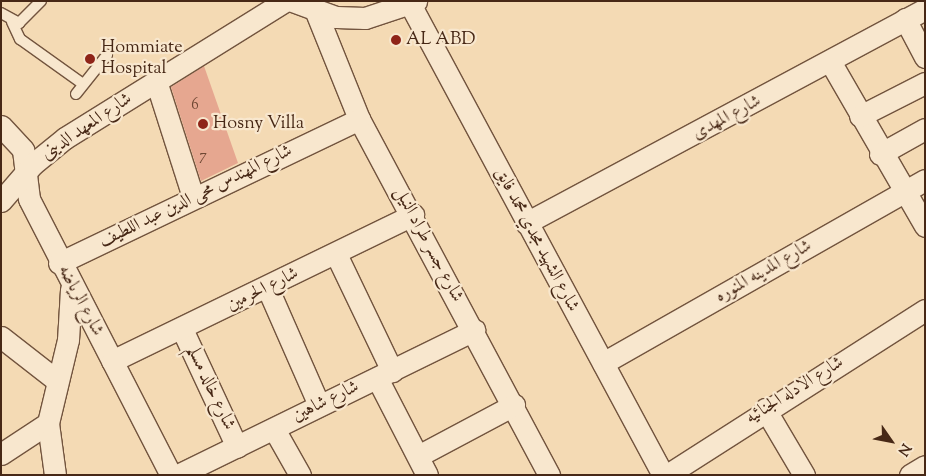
<!DOCTYPE html>
<meta charset="utf-8">
<style>
body{margin:0}
#map{position:relative;width:926px;height:476px;overflow:hidden;background:#f4dab4;font-family:"Sorts Mill Goudy",Amiri,serif}
div>[style]{position:absolute}
.building>*{inset:0;background:#e6a790}
.roads{filter:drop-shadow(1px 0 #72543e) drop-shadow(-1px 0 #72543e) drop-shadow(0 1px #72543e) drop-shadow(0 -1px #72543e)}
.service>*{height:10px;margin:-5px;padding:0 5px;transform-origin:5px;border-radius:5px;background:#f8e7ce}
.minor>*{height:21px;margin:-10.5px;padding:0 10.5px;transform-origin:10.5px;border-radius:10.5px;background:#f8e7ce}
.dots>*{width:14px;height:14px;translate:-50% -50%;box-sizing:border-box;border:2px solid #f8e7ce;border-radius:50%}
span{translate:-50% -50%;white-space:nowrap;text-align:center;line-height:1.15;-webkit-text-stroke:4.5px #f8e7ce;paint-order:stroke}
.number-label{font-size:15px;color:#6f4834}
.number-label span{-webkit-text-stroke-width:0}
.poi-label{font-size:18px;color:#472816}
.left{translate:0 -50%;text-align:left}
.street-label{font-size:18px;color:#472816}
.frame{position:absolute;inset:0;border:2px solid #472816;pointer-events:none}
.north{position:absolute;left:866px;top:416px;width:50px;height:50px;-webkit-text-stroke:4px #f8e7ce;paint-order:stroke;rotate:123deg;font-size:14px;font-weight:700;line-height:20px;text-align:center;color:#472816}
.north::after{content:'';display:block;margin:auto;width:18px;height:22px;background:#472816;clip-path:polygon(50% 0,100% 100%,50% 72%,0 100%)}
</style>
<div id="map">
<div class="building">
<i style="clip-path:polygon(204px 66px,238px 163px,201px 181px,171px 87px)"></i>
</div>
<div class="roads">
<div class="service">
<i style="left:1px;top:13px;width:21px;rotate:29deg"></i>
<i style="left:19px;top:23px;width:31px;rotate:-45deg"></i>
<i style="left:12px;top:22px;width:19px;rotate:65deg"></i>
<i style="left:20px;top:39px;width:77px;rotate:35.5deg"></i>
<i style="left:76px;top:94px;width:50px;rotate:-51.5deg"></i>
</div>
<div class="minor">
<i style="left:292px;top:1px;width:47px;rotate:20deg"></i>
<i style="left:336px;top:17px;width:29px;rotate:2deg"></i>
<i style="left:365px;top:18px;width:54px;rotate:-18.4deg"></i>
<i style="left:410px;top:4px;width:535px;rotate:61.76deg"></i>
<i style="left:316px;top:12px;width:115px;rotate:68.1deg"></i>
<i style="left:359px;top:119px;width:404px;rotate:61.9deg"></i>
<i style="left:905px;top:19px;width:43px;rotate:62.2deg"></i>
<i style="left:831px;top:63px;width:188px;rotate:60deg"></i>
<i style="left:156px;top:81px;width:122px;rotate:72.3deg"></i>
<i style="left:860px;top:116px;width:73px;rotate:-26.9deg"></i>
<i style="left:1px;top:126px;width:33px;rotate:47deg"></i>
<i style="left:23px;top:150px;width:49px;rotate:83deg"></i>
<i style="left:29px;top:199px;width:310px;rotate:62.8deg"></i>
<i style="left:880px;top:154px;width:51px;rotate:-29.1deg"></i>
<i style="left:1px;top:201px;width:49px;rotate:-49.1deg"></i>
<i style="left:33px;top:164px;width:41px;rotate:-39.1deg"></i>
<i style="left:65px;top:138px;width:259px;rotate:-31.9deg"></i>
<i style="left:526px;top:223px;width:453px;rotate:-28.2deg"></i>
<i style="left:336px;top:254px;width:130px;rotate:64.4deg"></i>
<i style="left:59px;top:263px;width:333px;rotate:-25.6deg"></i>
<i style="left:268px;top:289px;width:124px;rotate:66.3deg"></i>
<i style="left:182px;top:329px;width:130px;rotate:65deg"></i>
<i style="left:1px;top:337px;width:70px;rotate:38deg"></i>
<i style="left:112px;top:361px;width:335px;rotate:-25.9deg"></i>
<i style="left:603px;top:363px;width:370px;rotate:-29.6deg"></i>
<i style="left:377px;top:378px;width:109px;rotate:62.7deg"></i>
<i style="left:765px;top:409px;width:77px;rotate:59.4deg"></i>
<i style="left:274px;top:429px;width:53px;rotate:60.5deg"></i>
<i style="left:1px;top:454px;width:56px;rotate:-33.4deg"></i>
<i style="left:418px;top:456px;width:109px;rotate:-28deg"></i>
<i style="left:55px;top:475px;width:52px;rotate:-97.7deg"></i>
<i style="left:48px;top:423px;width:85px;rotate:-76.5deg"></i>
<i style="left:68px;top:340px;width:51px;rotate:-86.6deg"></i>
<i style="left:178px;top:475px;width:330px;rotate:-26.1deg"></i>
<i style="left:667px;top:475px;width:306px;rotate:-32.6deg"></i>
<i style="left:910px;top:475px;width:17px;rotate:-31deg"></i>
</div>
</div>
<div class="dots">
<i style="left:396px;top:40px;background:#8f2418"></i>
<i style="left:90px;top:59px;background:#8f2418"></i>
<i style="left:203px;top:124px;background:#8f2418"></i>
</div>
<div class="number-label">
<span style="left:195px;top:106px">6</span>
<span style="left:203px;top:157px">7</span>
</div>
<div class="poi-label">
<span class="left" style="left:406px;top:40px">AL ABD</span>
<span class="left" style="left:101px;top:59px">Hommiate<br>Hospital</span>
<span class="left" style="left:213px;top:124px">Hosny Villa</span>
</div>
<div class="street-label">
<span style="left:727px;top:118px;rotate:-28deg">شارع المهدى</span>
<span style="left:87px;top:127px;rotate:-34deg">شارع المعهد الدينى</span>
<span style="left:196px;top:197px;rotate:-26deg">شارع المهندس محى الدين عبد اللطيف</span>
<span style="left:536px;top:240px;rotate:62deg">شارع الشهيد مجدي محمد فايق</span>
<span style="left:428px;top:245px;rotate:62deg">شارع جسر طراد النيل</span>
<span style="left:764px;top:272px;rotate:-30deg">شارع المدينه المنوره</span>
<span style="left:263px;top:290px;rotate:-26deg">شارع الحرمين</span>
<span style="left:80px;top:301px;rotate:62deg">شارع الرياضه</span>
<span style="left:210px;top:388px;rotate:65deg">شارع خالد مسلم</span>
<span style="left:795px;top:391px;rotate:-32deg">شارع الادله الجنائيه</span>
<span style="left:326px;top:402px;rotate:-26deg">شارع شاهين</span>
</div>
<div class="frame"></div>
<div class="north">N</div>
</div>
